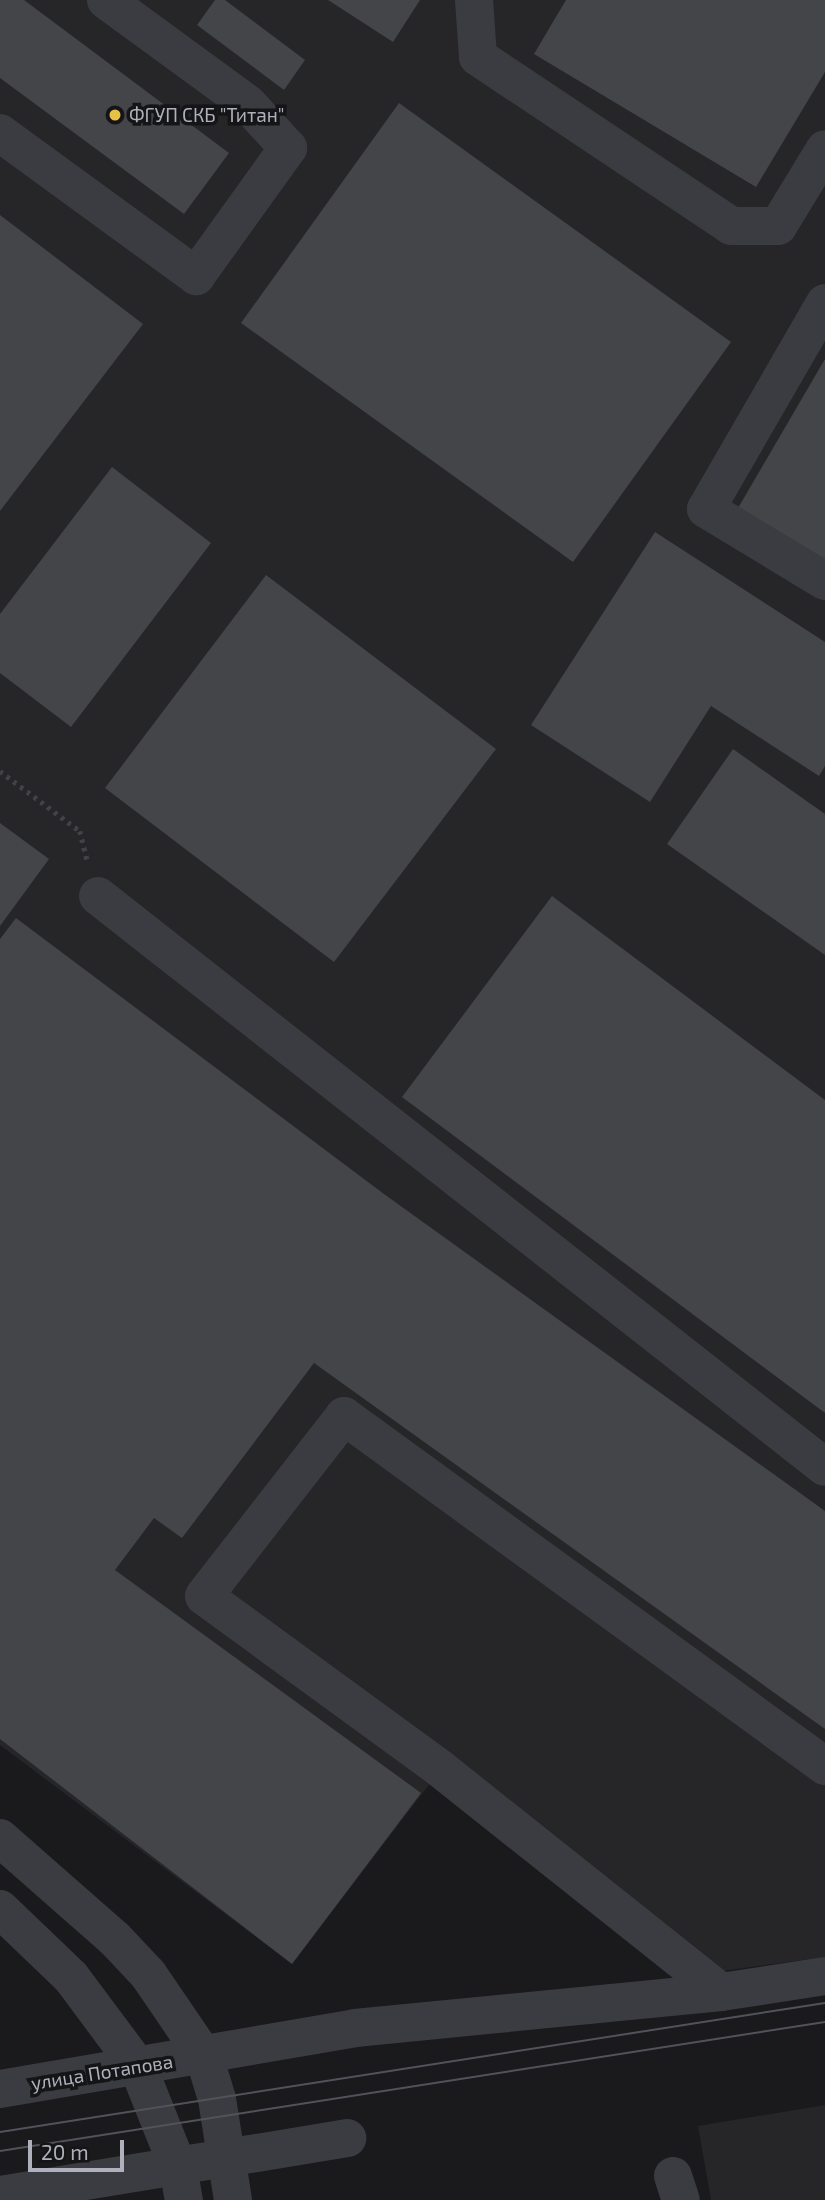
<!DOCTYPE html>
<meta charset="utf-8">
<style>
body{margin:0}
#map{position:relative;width:825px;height:2200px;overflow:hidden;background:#1a1a1c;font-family:"Exo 2",sans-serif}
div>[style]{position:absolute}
.built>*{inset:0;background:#262629}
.building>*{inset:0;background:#444549}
.path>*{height:4.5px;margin-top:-2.25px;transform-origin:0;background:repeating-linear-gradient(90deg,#414248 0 3.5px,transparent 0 8.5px)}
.minor>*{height:38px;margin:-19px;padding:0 19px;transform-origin:19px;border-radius:19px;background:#3b3c41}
.tram>*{height:2px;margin:-1px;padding:0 1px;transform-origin:1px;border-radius:1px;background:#52535a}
.dots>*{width:19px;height:19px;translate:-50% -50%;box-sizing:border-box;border:4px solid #151517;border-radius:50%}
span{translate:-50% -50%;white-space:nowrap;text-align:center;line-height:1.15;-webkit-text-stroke:7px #151517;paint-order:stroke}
.poi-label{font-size:19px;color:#aeb0bb}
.left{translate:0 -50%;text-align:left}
.street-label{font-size:19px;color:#aeb0bb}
.scale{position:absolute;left:28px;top:2140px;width:96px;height:32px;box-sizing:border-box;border:4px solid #aeb0bb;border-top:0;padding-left:9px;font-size:21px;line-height:24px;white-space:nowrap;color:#aeb0bb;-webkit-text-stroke:5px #151517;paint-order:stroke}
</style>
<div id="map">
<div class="built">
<i style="clip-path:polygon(0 0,825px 0,825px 1957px,707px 1973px,441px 1769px,292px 1964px,0 1745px)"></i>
<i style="clip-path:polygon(825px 2105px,825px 2200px,711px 2200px,698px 2126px)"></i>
</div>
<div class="building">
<i style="clip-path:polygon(0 0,24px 0,229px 153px,184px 214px,0 78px)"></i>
<i style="clip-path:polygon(215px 0,225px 0,305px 60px,284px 90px,197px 25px)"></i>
<i style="clip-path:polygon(328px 0,420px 0,393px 42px)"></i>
<i style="clip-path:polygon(566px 0,825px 0,825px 72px,756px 187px,534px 54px)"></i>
<i style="clip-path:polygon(399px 103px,731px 342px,573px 562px,241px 323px)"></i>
<i style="clip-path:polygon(0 215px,143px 324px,0 511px)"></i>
<i style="clip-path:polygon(825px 359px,825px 568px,734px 515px)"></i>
<i style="clip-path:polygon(112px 467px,211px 543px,71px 727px,0 673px,0 614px)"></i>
<i style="clip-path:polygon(655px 532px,825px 642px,825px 766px,819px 776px,711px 706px,650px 802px,531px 725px)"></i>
<i style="clip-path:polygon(266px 575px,496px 749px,334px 962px,105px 788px)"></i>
<i style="clip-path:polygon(733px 749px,825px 814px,825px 955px,667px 844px)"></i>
<i style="clip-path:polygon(0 823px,49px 859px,0 926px)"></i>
<i style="clip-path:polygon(552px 896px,825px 1100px,825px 1413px,402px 1097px)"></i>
<i style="clip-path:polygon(16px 918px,384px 1194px,825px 1511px,825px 1729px,314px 1363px,182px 1538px,154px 1518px,115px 1570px,421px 1793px,292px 1964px,0 1739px,0 939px)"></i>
</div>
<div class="path">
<i style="left:0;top:771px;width:100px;rotate:36.9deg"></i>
<i style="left:80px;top:831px;width:32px;rotate:76deg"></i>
</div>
<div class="minor">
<i style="left:474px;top:0;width:57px;rotate:86deg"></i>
<i style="left:478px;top:57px;width:304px;rotate:33.7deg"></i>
<i style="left:731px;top:226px;width:47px"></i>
<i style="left:778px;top:226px;width:90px;rotate:-58.6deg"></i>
<i style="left:0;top:133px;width:243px;rotate:36.1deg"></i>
<i style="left:196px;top:276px;width:158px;rotate:-54.3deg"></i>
<i style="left:288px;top:148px;width:59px;rotate:-132.3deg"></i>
<i style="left:248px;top:104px;width:176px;rotate:-143.8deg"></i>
<i style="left:825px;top:303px;width:238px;rotate:120deg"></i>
<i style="left:706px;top:509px;width:139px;rotate:31.2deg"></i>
<i style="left:98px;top:896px;width:924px;rotate:38.15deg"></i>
<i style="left:0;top:1838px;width:153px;rotate:41.3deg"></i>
<i style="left:115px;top:1939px;width:48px;rotate:46.7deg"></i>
<i style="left:148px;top:1974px;width:99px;rotate:55.7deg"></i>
<i style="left:204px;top:2056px;width:45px;rotate:73.2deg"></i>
<i style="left:217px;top:2099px;width:102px;rotate:81deg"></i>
<i style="left:0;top:1909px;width:98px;rotate:43.8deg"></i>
<i style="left:71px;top:1977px;width:112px;rotate:53.3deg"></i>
<i style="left:138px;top:2067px;width:108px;rotate:68.2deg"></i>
<i style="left:178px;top:2167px;width:34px;rotate:80deg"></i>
<i style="left:721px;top:1992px;width:358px;rotate:-141.5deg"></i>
<i style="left:441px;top:1769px;width:293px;rotate:-143.9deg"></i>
<i style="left:204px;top:1596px;width:228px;rotate:-52.1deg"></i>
<i style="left:344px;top:1416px;width:595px;rotate:36.04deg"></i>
<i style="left:0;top:2089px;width:360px;rotate:-9.7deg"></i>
<i style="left:355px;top:2028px;width:368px;rotate:-5.6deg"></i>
<i style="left:721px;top:1992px;width:105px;rotate:-8.7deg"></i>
<i style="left:673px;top:2176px;width:25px;rotate:72deg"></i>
<i style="left:0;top:2195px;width:352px;rotate:-9.3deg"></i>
</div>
<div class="tram">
<i style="left:0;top:2132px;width:835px;rotate:-8.89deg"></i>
<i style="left:0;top:2151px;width:835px;rotate:-8.89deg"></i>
</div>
<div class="dots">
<i style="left:115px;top:115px;background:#e6c148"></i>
</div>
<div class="poi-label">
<span class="left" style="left:129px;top:115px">ФГУП СКБ "Титан"</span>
</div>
<div class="street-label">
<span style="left:102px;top:2072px;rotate:-9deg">улица Потапова</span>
</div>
<div class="scale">20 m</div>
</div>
